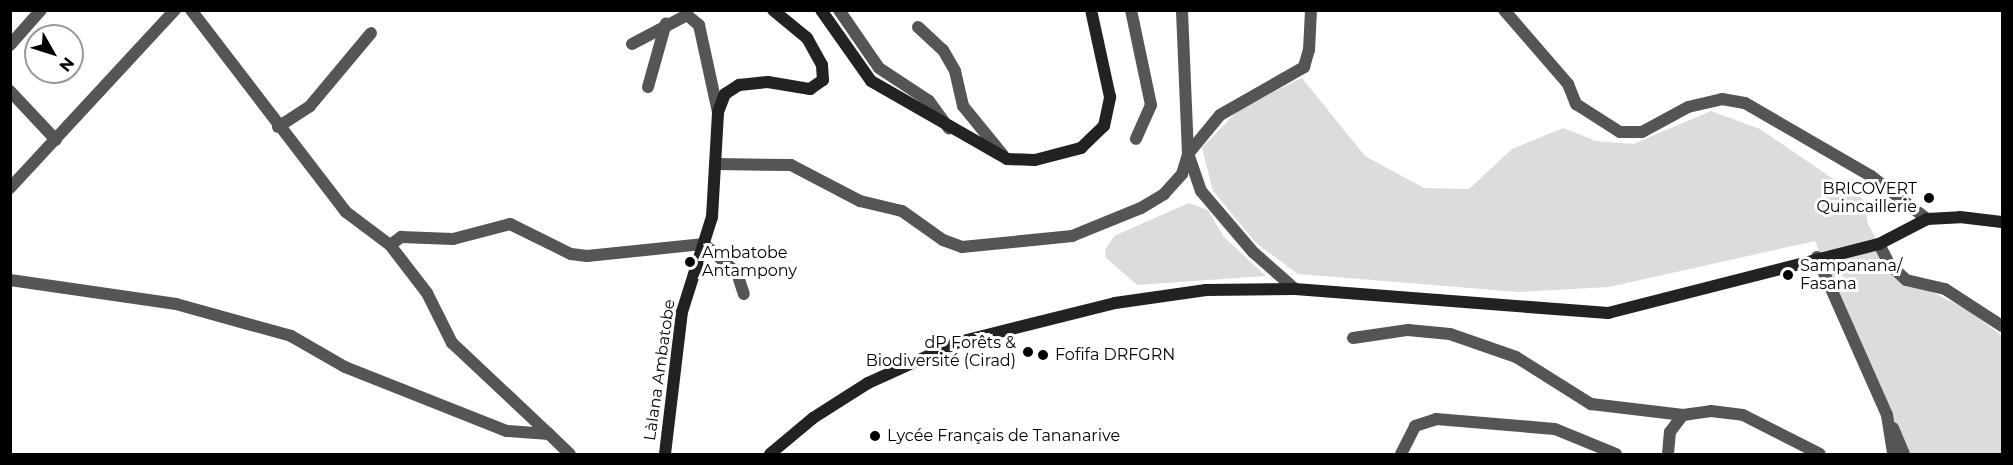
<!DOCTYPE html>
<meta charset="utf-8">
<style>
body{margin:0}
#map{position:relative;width:2013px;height:465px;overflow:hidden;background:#fff;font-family:Montserrat,sans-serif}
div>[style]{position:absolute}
.green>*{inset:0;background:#dcdcdc}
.street>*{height:12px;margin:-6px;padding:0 6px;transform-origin:6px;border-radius:6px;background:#555}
.secondary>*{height:12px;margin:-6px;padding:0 6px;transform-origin:6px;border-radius:6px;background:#222}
.dots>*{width:16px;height:16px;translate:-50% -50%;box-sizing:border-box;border:3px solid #fff;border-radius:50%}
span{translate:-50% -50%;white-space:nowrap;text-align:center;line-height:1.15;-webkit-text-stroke:6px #fff;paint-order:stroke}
.poi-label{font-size:16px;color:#000}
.right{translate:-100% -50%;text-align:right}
.left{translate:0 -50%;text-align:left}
.street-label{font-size:16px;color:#000}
.frame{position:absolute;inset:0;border:12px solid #000;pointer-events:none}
.north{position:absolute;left:24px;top:24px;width:60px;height:60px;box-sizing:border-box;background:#fff;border:2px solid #999;border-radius:50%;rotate:129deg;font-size:16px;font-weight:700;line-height:24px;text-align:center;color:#000}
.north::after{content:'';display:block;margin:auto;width:21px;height:27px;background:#000;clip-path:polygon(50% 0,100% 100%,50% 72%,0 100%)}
</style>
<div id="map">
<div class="green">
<i style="clip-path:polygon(1302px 78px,1365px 156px,1424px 188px,1469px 189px,1512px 149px,1563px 128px,1596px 141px,1633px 144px,1711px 111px,1760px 129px,1864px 200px,1868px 224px,1894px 272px,1969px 311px,2002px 336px,2002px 454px,1907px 454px,1861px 359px,1815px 241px,1609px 287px,1519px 292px,1298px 274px,1256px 243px,1213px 191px,1202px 148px,1240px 108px)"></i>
<i style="clip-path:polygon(1189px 203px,1208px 210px,1224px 237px,1266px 276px,1137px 285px,1106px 258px,1105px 250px,1114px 236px)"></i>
</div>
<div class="street">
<i style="left:839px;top:10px;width:70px;rotate:55.4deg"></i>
<i style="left:879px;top:68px;width:60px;rotate:33.4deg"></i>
<i style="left:929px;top:101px;width:34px;rotate:54deg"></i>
<i style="left:1131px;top:10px;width:97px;rotate:78.1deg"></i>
<i style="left:1151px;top:105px;width:37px;rotate:114deg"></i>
<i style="left:1504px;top:10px;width:98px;rotate:49.1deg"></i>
<i style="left:1568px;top:84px;width:22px;rotate:68deg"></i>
<i style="left:1576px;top:104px;width:52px;rotate:32.5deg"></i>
<i style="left:1620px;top:132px;width:22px"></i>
<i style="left:1642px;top:132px;width:52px;rotate:-28.5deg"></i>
<i style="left:1688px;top:107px;width:35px;rotate:-13deg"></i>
<i style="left:1722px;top:99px;width:23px;rotate:10deg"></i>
<i style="left:1745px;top:103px;width:146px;rotate:30.1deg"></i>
<i style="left:1871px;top:176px;width:71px;rotate:37.5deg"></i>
<i style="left:918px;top:27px;width:34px;rotate:43deg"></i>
<i style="left:943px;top:50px;width:24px;rotate:60deg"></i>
<i style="left:955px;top:71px;width:36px;rotate:77deg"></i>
<i style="left:963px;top:106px;width:63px;rotate:50.8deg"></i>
<i style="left:632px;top:44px;width:62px;rotate:-27.8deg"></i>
<i style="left:687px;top:15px;width:16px;rotate:40deg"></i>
<i style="left:699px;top:25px;width:89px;rotate:77.7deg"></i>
<i style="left:10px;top:45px;width:47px;rotate:-48.5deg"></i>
<i style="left:648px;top:87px;width:66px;rotate:-74.3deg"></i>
<i style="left:10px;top:91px;width:67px;rotate:46.8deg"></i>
<i style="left:278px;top:127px;width:38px;rotate:-33deg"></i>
<i style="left:310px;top:106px;width:95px;rotate:-50.1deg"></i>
<i style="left:716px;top:164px;width:75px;rotate:0.8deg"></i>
<i style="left:791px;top:165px;width:78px;rotate:27.6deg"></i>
<i style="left:860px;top:201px;width:43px;rotate:13.4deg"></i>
<i style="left:902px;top:211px;width:50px;rotate:35.3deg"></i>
<i style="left:943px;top:240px;width:20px;rotate:20deg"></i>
<i style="left:962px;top:247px;width:111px;rotate:-5.7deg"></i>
<i style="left:1072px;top:236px;width:74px;rotate:-22.1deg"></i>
<i style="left:1141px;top:208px;width:27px;rotate:-31deg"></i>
<i style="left:1164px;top:194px;width:27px;rotate:-48deg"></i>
<i style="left:1182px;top:174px;width:21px;rotate:-73deg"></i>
<i style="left:1188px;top:154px;width:144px;rotate:-92.4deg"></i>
<i style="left:10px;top:188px;width:243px;rotate:-47.2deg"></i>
<i style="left:1879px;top:244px;width:22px;rotate:63deg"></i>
<i style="left:1889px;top:264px;width:23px;rotate:43deg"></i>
<i style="left:1906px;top:280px;width:40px;rotate:13deg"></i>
<i style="left:1945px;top:289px;width:68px;rotate:33deg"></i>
<i style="left:390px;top:245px;width:14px;rotate:-36deg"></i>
<i style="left:401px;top:237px;width:52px;rotate:2.2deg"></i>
<i style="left:453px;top:239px;width:59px;rotate:-14.7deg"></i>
<i style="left:510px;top:224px;width:68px;rotate:26.2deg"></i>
<i style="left:571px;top:254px;width:16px;rotate:7deg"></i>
<i style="left:587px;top:256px;width:118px;rotate:-5.9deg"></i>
<i style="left:704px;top:244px;width:44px;rotate:41.3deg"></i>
<i style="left:737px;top:273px;width:22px;rotate:72deg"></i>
<i style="left:1817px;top:257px;width:173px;rotate:66.1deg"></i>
<i style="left:1887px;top:415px;width:39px;rotate:81deg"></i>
<i style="left:10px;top:280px;width:168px;rotate:8.2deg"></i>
<i style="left:176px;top:304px;width:119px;rotate:15.5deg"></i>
<i style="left:291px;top:336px;width:62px;rotate:29.9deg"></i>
<i style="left:345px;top:367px;width:174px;rotate:21.6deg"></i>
<i style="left:507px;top:431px;width:42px;rotate:4.1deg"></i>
<i style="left:549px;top:434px;width:133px;rotate:-136.8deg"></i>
<i style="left:452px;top:343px;width:56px;rotate:-116.6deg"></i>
<i style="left:427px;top:293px;width:61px;rotate:-127.6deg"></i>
<i style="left:390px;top:245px;width:55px;rotate:-143.1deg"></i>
<i style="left:346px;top:212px;width:255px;rotate:-127.5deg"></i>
<i style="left:1295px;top:289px;width:56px;rotate:-138.6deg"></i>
<i style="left:1253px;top:252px;width:80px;rotate:-130.4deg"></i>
<i style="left:1201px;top:191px;width:39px;rotate:-109deg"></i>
<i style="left:1188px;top:154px;width:50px;rotate:-50.6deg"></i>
<i style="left:1220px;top:115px;width:97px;rotate:-29.7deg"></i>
<i style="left:1304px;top:67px;width:18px;rotate:-74deg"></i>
<i style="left:1309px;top:50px;width:40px;rotate:-87.1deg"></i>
<i style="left:1353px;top:338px;width:56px;rotate:-8.3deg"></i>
<i style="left:1408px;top:330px;width:42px;rotate:5.4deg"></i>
<i style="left:1450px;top:334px;width:70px;rotate:19.2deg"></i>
<i style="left:1516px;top:357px;width:89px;rotate:32.1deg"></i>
<i style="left:1591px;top:404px;width:93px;rotate:6.8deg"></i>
<i style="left:1893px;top:428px;width:28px;rotate:67deg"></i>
<i style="left:549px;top:434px;width:29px;rotate:44deg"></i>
<i style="left:1401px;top:454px;width:31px;rotate:-63deg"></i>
<i style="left:1415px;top:426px;width:22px;rotate:-18deg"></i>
<i style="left:1436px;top:419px;width:119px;rotate:4.8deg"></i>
<i style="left:1555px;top:429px;width:66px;rotate:22.3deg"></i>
<i style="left:1668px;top:454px;width:22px;rotate:-85deg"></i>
<i style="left:1670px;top:432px;width:21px;rotate:-53deg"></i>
<i style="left:1683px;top:415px;width:28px;rotate:-8deg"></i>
<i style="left:1711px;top:411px;width:32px;rotate:7deg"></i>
<i style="left:1743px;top:415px;width:86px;rotate:26.9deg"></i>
</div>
<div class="secondary">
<i style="left:821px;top:10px;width:87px;rotate:54.8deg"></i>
<i style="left:871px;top:81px;width:157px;rotate:29.8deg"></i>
<i style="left:1007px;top:159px;width:28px;rotate:2deg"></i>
<i style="left:1035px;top:160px;width:48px;rotate:-14.6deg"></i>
<i style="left:1081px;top:148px;width:32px;rotate:-44deg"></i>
<i style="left:1104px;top:126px;width:30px;rotate:-78deg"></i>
<i style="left:1110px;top:97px;width:89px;rotate:-102.3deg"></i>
<i style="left:665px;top:454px;width:143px;rotate:-83.2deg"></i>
<i style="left:682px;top:312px;width:100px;rotate:-72.5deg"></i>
<i style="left:712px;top:217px;width:105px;rotate:-86.7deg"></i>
<i style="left:718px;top:112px;width:19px;rotate:-69deg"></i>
<i style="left:725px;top:94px;width:17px;rotate:-33deg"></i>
<i style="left:739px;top:85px;width:29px;rotate:-6deg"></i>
<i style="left:768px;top:82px;width:43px;rotate:9.5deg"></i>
<i style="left:810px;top:89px;width:16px;rotate:-35deg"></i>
<i style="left:823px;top:80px;width:15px;rotate:-94deg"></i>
<i style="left:822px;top:65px;width:31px;rotate:-119deg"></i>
<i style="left:807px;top:38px;width:44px;rotate:-140.5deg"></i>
<i style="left:770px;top:454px;width:56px;rotate:-39.9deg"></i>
<i style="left:813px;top:418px;width:65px;rotate:-32.5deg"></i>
<i style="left:868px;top:383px;width:100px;rotate:-24.3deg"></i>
<i style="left:959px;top:342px;width:161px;rotate:-14deg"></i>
<i style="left:1115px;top:303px;width:92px;rotate:-8.1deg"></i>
<i style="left:1206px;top:290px;width:89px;rotate:-0.6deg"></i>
<i style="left:1295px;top:289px;width:314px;rotate:4.4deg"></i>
<i style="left:1608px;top:313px;width:280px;rotate:-14.3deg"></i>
<i style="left:1879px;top:244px;width:54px;rotate:-27.5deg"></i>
<i style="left:1927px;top:219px;width:33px;rotate:-3deg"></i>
<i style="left:1960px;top:217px;width:42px;rotate:6.8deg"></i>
</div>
<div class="dots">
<i style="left:1929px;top:198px;background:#000"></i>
<i style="left:690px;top:262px;background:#000"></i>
<i style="left:1788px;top:275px;background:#000"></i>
<i style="left:1028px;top:352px;background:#000"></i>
<i style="left:1043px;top:355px;background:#000"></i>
<i style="left:875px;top:436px;background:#000"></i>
</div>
<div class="poi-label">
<span class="right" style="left:1917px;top:198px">BRICOVERT<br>Quincaillerie</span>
<span class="left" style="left:702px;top:262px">Ambatobe<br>Antampony</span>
<span class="left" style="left:1800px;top:275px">Sampanana/<br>Fasana</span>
<span class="right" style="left:1016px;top:352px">dP Forêts &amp;<br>Biodiversité (Cirad)</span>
<span class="left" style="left:1055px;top:355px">Fofifa DRFGRN</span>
<span class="left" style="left:887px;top:436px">Lycée Français de Tananarive</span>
</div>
<div class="street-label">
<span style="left:660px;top:370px;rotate:-82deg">Làlana Ambatobe</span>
</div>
<div class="frame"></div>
<div class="north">N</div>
</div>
